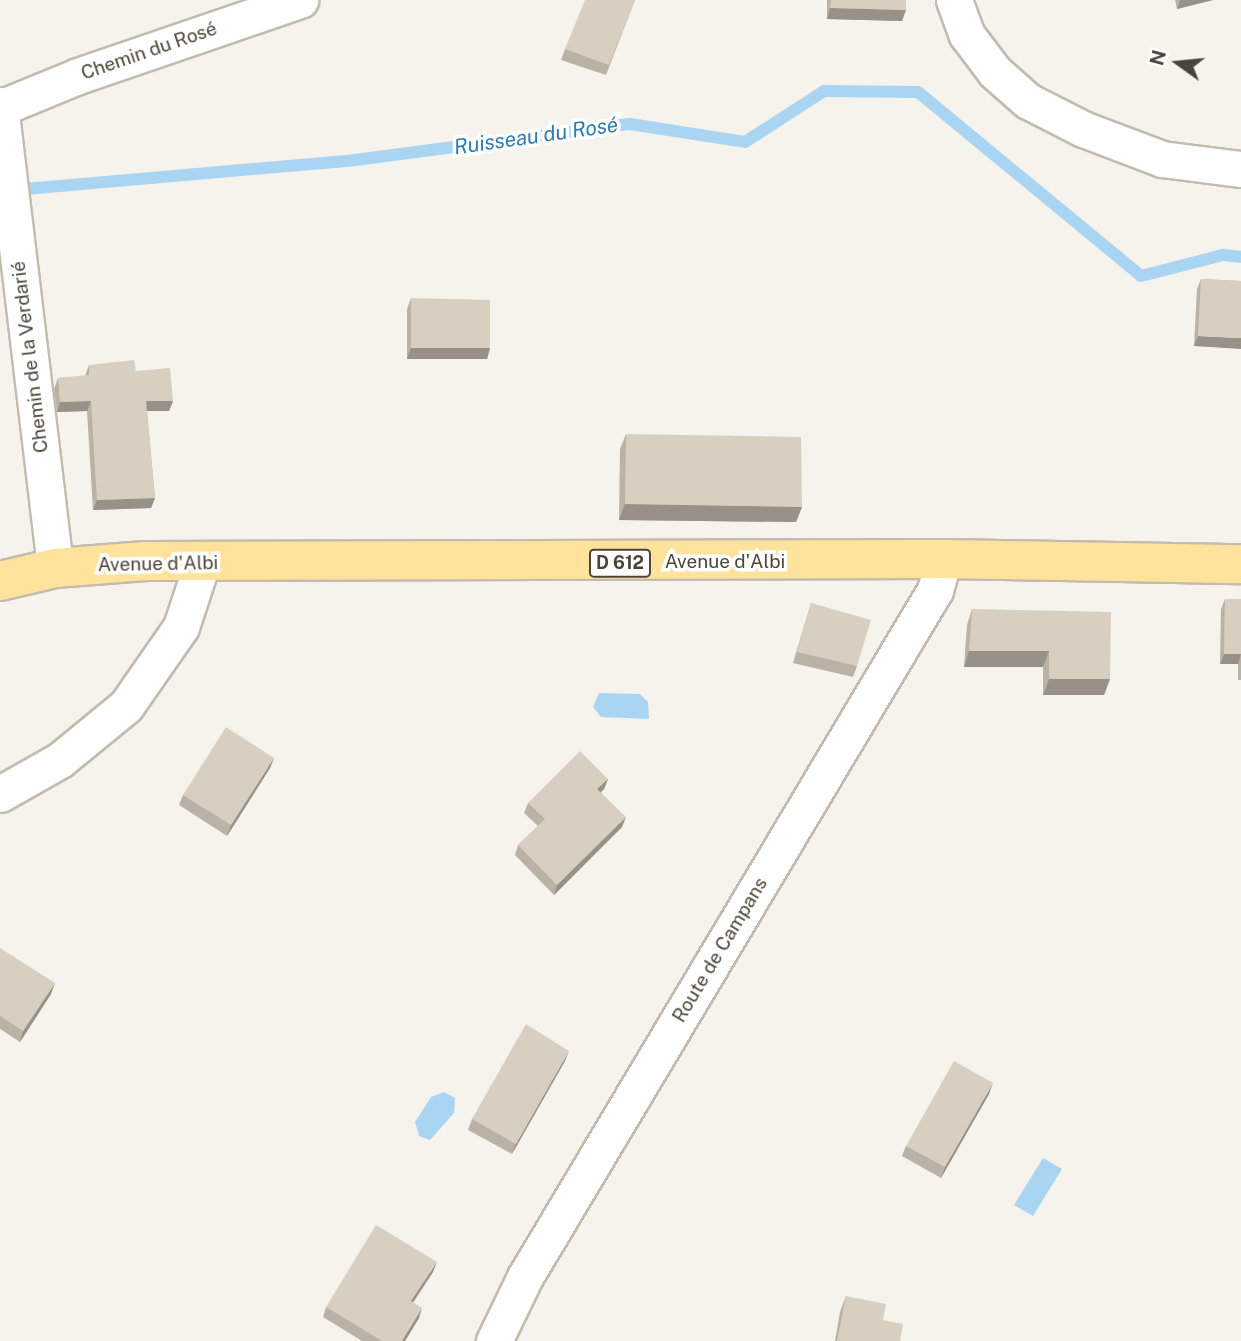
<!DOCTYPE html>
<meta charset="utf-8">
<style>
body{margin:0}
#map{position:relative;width:1241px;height:1341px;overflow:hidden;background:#f6f3ec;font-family:"Public Sans",sans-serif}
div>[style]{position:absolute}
.water>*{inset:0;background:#a9d4f2}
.stream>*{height:12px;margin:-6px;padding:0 6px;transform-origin:6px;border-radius:6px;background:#a9d4f2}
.roads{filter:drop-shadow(2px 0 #c2bbae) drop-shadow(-2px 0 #c2bbae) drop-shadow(0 2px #c2bbae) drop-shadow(0 -2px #c2bbae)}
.minor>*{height:35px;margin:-17.5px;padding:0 17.5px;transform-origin:17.5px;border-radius:17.5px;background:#fff}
.primary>*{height:38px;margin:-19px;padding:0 19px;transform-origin:19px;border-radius:19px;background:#ffe39c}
.wall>*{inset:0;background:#bab2a6}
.shaded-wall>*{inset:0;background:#979187}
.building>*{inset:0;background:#d8cfc1}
span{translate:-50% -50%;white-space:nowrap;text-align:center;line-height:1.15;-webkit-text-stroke:7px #fff;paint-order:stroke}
.shield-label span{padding:2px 5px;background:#fff;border:2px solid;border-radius:5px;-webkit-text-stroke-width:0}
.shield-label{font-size:18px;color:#4b4439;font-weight:700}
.street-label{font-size:19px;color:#4b4439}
.water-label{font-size:21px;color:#2e7ab2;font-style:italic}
.north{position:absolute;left:1143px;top:28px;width:70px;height:70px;-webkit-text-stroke:5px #fff;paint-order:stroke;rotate:285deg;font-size:19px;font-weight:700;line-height:28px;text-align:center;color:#4b4439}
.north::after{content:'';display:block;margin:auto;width:24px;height:32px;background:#4b4439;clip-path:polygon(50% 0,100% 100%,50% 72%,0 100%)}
</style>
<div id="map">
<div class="water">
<i style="clip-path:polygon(599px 693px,640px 694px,648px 702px,649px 719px,601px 717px,593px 707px)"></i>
<i style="clip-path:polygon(444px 1092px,455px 1098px,454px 1113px,430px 1140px,419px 1136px,415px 1122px,431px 1097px)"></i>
<i style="clip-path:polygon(1043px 1158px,1062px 1169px,1033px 1216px,1014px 1205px)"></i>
</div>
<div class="stream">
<i style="left:14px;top:190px;width:342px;rotate:-5deg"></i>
<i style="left:355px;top:160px;width:277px;rotate:-7.5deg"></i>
<i style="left:630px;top:124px;width:116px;rotate:8.9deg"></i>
<i style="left:745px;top:142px;width:94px;rotate:-32.8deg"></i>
<i style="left:824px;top:91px;width:94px;rotate:0.6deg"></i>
<i style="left:918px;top:92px;width:289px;rotate:39.5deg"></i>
<i style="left:1141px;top:276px;width:85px;rotate:-14.4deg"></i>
<i style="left:1223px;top:255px;width:18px;rotate:6deg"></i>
</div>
<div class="roads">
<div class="minor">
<i style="left:954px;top:0;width:37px;rotate:70deg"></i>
<i style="left:967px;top:35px;width:46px;rotate:52.9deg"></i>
<i style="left:995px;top:72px;width:44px;rotate:41.3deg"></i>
<i style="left:1028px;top:101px;width:62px;rotate:27deg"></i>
<i style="left:1083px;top:129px;width:85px;rotate:20.8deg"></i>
<i style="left:1162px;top:159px;width:80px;rotate:7.2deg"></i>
<i style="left:0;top:105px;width:466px;rotate:83.2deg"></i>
<i style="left:0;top:108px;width:84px;rotate:-22.3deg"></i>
<i style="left:78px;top:76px;width:235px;rotate:-18.9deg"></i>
<i style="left:0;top:794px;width:69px;rotate:-29.5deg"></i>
<i style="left:60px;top:760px;width:85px;rotate:-39.3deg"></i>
<i style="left:126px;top:706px;width:96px;rotate:-55.2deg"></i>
<i style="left:181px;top:627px;width:67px;rotate:-71.8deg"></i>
<i style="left:494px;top:1341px;width:71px;rotate:-64.2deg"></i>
<i style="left:525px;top:1277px;width:800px;rotate:-59.17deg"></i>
<i style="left:935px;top:590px;width:32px;rotate:-74deg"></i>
</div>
<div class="primary">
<i style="left:0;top:581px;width:57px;rotate:-13.3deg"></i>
<i style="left:55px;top:568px;width:91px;rotate:-4.4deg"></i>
<i style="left:146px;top:561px;width:798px;rotate:-0.14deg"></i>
<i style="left:944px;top:559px;width:297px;rotate:1deg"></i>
</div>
</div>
<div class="wall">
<i style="clip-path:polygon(635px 0,606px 75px,561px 60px,565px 49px)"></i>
<i style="clip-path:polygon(827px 0,906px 0,902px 21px,827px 19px)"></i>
<i style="clip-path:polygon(1175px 0,1213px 0,1177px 9px)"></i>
<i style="clip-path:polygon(1201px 279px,1241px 281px,1194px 346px,1197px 289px)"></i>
<i style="clip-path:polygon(411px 298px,490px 348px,487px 359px,407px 359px,407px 309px)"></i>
<i style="clip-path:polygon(89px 365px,136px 371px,173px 401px,169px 411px,147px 411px,155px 498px,151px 508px,93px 510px,87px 411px,57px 412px,54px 389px,58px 378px,85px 376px)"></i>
<i style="clip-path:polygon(626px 434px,802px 507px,796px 522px,619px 520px,620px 449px)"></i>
<i style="clip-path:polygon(1225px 599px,1241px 599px,1241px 680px,1238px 680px,1238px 664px,1220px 664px,1221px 609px)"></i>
<i style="clip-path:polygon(811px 603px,857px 666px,853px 677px,793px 663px)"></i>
<i style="clip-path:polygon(972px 609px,1110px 679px,1104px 695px,1043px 695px,1043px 667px,964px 667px,967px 625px)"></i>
<i style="clip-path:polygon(274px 758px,270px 768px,227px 836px,179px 805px,183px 795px)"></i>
<i style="clip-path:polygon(608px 779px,604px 789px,601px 792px,622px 827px,554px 895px,515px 855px,518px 845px,538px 826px,524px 813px,528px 803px)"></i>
<i style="clip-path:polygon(0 948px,51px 994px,20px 1042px,0 1029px)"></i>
<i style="clip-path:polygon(565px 1061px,512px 1154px,468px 1130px,472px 1119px)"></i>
<i style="clip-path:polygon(989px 1094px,941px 1178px,902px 1156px,906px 1146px)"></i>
<i style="clip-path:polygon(433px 1272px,413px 1303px,419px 1318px,405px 1341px,362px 1341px,323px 1317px,326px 1307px)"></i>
<i style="clip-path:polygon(846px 1296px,883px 1320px,900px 1341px,835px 1341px,840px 1312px)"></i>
</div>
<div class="shaded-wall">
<i style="clip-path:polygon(1180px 0,1213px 0,1177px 9px)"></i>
<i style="clip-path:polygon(830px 8px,906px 10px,902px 21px,827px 19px)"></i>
<i style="clip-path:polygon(1198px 336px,1241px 338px,1241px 349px,1194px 346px)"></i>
<i style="clip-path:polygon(411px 348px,490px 348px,487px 359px,407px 359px)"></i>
<i style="clip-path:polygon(91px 401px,87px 411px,57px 412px,60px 402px)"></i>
<i style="clip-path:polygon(146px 401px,173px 401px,169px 411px,142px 411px)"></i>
<i style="clip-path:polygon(155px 498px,151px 508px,93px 510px,97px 500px)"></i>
<i style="clip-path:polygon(625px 504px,802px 507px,796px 522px,619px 520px)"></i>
<i style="clip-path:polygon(969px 651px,1049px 651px,1043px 667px,964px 667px)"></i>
<i style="clip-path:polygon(1224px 654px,1241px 654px,1238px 664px,1220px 664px)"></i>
<i style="clip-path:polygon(1049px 679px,1110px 679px,1104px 695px,1043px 695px)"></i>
<i style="clip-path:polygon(274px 758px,270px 768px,227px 836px,231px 825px)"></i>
<i style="clip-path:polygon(608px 779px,604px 789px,594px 799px,597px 789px)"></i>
<i style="clip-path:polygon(626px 817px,622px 827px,554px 895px,557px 885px)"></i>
<i style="clip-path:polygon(55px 983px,51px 994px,20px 1042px,23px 1031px)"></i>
<i style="clip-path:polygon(569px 1051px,565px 1061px,512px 1154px,516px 1144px)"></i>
<i style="clip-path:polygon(993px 1083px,989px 1094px,941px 1178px,945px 1167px)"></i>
<i style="clip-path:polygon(437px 1262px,433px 1272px,407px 1311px,411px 1301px)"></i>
<i style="clip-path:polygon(422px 1308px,419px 1318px,405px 1341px,402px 1341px)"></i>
</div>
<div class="building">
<i style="clip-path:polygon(585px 0,635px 0,609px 65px,565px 49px)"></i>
<i style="clip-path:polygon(831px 0,906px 0,906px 10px,830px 8px)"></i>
<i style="clip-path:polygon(1201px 279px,1241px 281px,1241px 338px,1198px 336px)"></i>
<i style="clip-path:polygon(411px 298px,490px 300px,490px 348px,411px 348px)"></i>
<i style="clip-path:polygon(134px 360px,136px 371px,170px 368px,173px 401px,146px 401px,155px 498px,97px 500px,91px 401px,60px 402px,58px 378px,89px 375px,89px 365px)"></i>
<i style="clip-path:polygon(626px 434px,801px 437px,802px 507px,625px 504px)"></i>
<i style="clip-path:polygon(1225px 599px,1241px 599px,1241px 654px,1224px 654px)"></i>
<i style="clip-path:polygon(811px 603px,871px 620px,857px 666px,797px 652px)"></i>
<i style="clip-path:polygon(972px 609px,1111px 612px,1110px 679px,1049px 679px,1049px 651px,969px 651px)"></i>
<i style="clip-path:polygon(226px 727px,274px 758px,231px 825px,183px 795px)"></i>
<i style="clip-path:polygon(580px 751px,608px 779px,597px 789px,626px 817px,557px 885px,518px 845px,545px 819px,528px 803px)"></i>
<i style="clip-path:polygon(0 948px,55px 983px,23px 1031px,0 1016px)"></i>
<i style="clip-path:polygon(526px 1024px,569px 1051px,516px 1144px,472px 1119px)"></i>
<i style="clip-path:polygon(954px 1061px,993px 1083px,945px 1167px,906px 1146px)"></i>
<i style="clip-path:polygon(376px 1225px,437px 1262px,411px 1301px,422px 1308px,402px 1341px,382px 1341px,326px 1307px)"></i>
<i style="clip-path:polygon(846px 1296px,886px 1304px,883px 1320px,903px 1324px,900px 1341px,837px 1341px)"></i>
</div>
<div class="shield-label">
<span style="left:620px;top:563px">D 612</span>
</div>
<div class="street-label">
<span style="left:149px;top:51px;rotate:-19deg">Chemin du Rosé</span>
<span style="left:30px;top:357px;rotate:-97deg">Chemin de la Verdarié</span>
<span style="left:725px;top:562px">Avenue d'Albi</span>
<span style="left:158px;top:564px;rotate:-1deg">Avenue d'Albi</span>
<span style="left:720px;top:950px;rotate:-59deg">Route de Campans</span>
</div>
<div class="water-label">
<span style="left:536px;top:136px;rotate:-8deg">Ruisseau du Rosé</span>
</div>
<div class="north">N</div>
</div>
